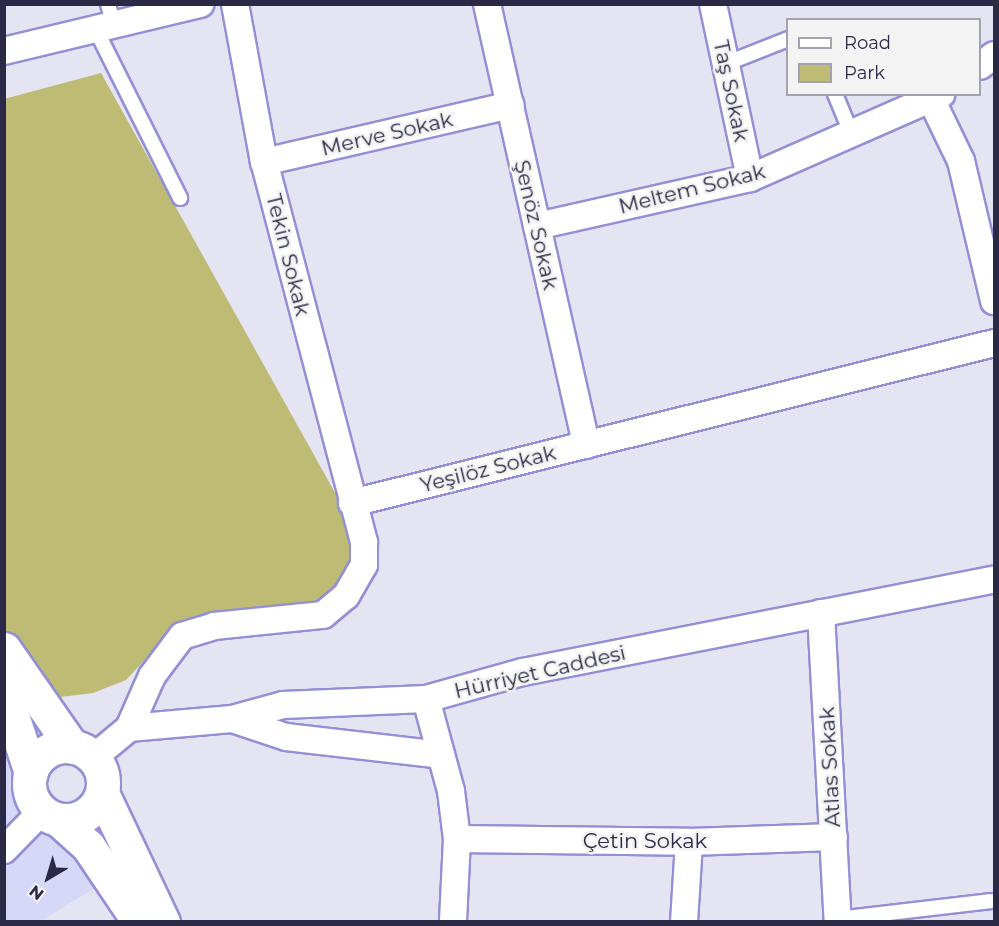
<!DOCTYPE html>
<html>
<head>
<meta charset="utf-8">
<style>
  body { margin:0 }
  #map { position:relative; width:999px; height:926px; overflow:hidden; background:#e4e4f3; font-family:Montserrat,sans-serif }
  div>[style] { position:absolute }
  .built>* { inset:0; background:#d7d7f7 }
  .green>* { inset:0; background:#bebb74 }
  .roads { filter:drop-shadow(2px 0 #9390d5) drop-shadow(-2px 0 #9390d5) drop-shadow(0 2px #9390d5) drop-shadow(0 -2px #9390d5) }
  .service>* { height:14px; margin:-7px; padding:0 7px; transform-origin:7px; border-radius:7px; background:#fff }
  .minor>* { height:26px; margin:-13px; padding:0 13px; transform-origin:13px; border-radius:13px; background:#fff }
  .tertiary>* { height:33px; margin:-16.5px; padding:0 16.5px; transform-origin:16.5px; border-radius:16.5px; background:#fff }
  .tertiary>.ring { margin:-16.5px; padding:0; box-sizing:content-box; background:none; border:33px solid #fff; border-radius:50% }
  span { translate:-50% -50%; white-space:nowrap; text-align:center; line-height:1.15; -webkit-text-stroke:5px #f3f3f3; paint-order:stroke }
  .street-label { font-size:21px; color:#2b2945 }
  .frame { position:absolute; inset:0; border:6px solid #2b2945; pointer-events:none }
  .legend { position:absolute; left:786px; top:18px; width:195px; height:78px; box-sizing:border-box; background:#f3f3f3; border:2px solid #a3a2ad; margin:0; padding:8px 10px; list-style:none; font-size:18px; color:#2b2945 }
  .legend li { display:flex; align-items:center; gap:12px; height:30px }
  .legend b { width:30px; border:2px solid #a3a2ad }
  .north { position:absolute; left:18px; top:848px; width:60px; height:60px; -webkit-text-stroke:4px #f3f3f3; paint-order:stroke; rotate:218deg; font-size:16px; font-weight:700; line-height:24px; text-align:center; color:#2b2945 }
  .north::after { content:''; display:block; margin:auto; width:21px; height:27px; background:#2b2945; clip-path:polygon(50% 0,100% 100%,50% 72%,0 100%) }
</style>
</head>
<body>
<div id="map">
  <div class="built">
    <div style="clip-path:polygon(4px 691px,35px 803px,111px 878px,41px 921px,5px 921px)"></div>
  </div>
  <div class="green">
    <div style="clip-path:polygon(101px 73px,343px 507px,356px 563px,326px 604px,174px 628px,126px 680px,93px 693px,36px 700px,5px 649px,4px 99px)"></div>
  </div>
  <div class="roads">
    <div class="service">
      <div style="left:108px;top:4px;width:23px;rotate:75deg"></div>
      <div style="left:96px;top:30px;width:188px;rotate:63.4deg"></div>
      <div style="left:725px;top:64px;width:68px;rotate:-21.6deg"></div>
      <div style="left:835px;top:94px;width:44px;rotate:67.5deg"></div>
      <div style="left:838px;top:919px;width:154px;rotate:-6.7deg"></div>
    </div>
    <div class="minor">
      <div style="left:487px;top:4px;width:452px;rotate:77.3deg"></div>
      <div style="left:713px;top:4px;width:178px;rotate:78deg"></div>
      <div style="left:4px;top:51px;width:202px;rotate:-13.5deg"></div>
      <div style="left:980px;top:66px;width:18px;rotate:-38deg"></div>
      <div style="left:932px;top:101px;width:67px;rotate:64.2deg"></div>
      <div style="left:961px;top:161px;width:144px;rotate:76.7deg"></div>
      <div style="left:264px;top:162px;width:253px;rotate:-13deg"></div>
      <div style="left:537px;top:226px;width:218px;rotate:-12.7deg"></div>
      <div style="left:750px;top:178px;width:209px;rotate:-23.7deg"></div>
      <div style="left:352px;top:503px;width:662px;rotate:-13.99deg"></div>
      <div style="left:821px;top:613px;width:309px;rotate:86.9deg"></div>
      <div style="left:426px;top:699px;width:95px;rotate:74.8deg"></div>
      <div style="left:451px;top:791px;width:48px;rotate:82.9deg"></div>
      <div style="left:457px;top:839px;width:83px;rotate:92.8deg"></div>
      <div style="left:232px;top:719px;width:57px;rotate:18.4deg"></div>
      <div style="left:286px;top:737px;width:156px;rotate:6.6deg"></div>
      <div style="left:129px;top:728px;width:57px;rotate:-66.1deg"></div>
      <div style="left:152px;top:676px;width:50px;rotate:-53.1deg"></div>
      <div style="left:182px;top:636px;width:34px;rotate:-17deg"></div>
      <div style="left:214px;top:626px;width:110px;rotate:-5.8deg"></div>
      <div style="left:323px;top:615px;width:30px;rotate:-40deg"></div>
      <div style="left:346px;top:596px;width:36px;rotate:-60deg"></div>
      <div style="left:364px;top:565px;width:23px;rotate:-90deg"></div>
      <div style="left:364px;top:542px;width:393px;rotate:-104.7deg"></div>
      <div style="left:264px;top:162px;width:161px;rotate:-100.4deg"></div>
      <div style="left:93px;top:758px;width:47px;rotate:-39.8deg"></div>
      <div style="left:129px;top:728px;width:103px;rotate:-5deg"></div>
      <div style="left:232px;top:719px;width:53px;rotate:-15.4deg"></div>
      <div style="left:283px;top:705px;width:143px;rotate:-2.4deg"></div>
      <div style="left:426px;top:699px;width:101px;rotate:-15.6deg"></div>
      <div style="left:523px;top:672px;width:480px;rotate:-11.1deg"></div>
      <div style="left:457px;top:839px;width:232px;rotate:0.7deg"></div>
      <div style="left:689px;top:842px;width:145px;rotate:-2deg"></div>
      <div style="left:4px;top:850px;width:54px;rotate:-45.7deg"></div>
      <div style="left:684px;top:922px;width:80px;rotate:-86.4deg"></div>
    </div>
    <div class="tertiary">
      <div style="left:4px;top:649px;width:119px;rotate:55.2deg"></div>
      <div style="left:4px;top:691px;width:86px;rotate:71.8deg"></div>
      <div class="ring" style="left:29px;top:746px;width:41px;height:41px"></div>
      <div style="left:102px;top:793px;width:143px;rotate:64.7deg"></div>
      <div style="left:59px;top:820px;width:39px;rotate:42deg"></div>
      <div style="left:88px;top:846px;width:92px;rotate:56.1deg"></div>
    </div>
  </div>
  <div class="street-label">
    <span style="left:731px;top:91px;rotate:78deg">Taş Sokak</span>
    <span style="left:387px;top:134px;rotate:-13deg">Merve Sokak</span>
    <span style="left:692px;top:189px;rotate:-14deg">Meltem Sokak</span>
    <span style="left:536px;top:225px;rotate:77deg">Şenöz Sokak</span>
    <span style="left:288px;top:255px;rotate:76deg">Tekin Sokak</span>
    <span style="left:488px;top:469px;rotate:-14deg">Yeşilöz Sokak</span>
    <span style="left:540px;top:672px;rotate:-13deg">Hürriyet Caddesi</span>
    <span style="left:830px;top:767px;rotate:-93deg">Atlas Sokak</span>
    <span style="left:645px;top:841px">Çetin Sokak</span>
  </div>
  <div class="frame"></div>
  <ul class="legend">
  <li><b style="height:8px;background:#fff"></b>Road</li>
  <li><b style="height:16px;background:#bebb74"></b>Park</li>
  </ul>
  <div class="north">N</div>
</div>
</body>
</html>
